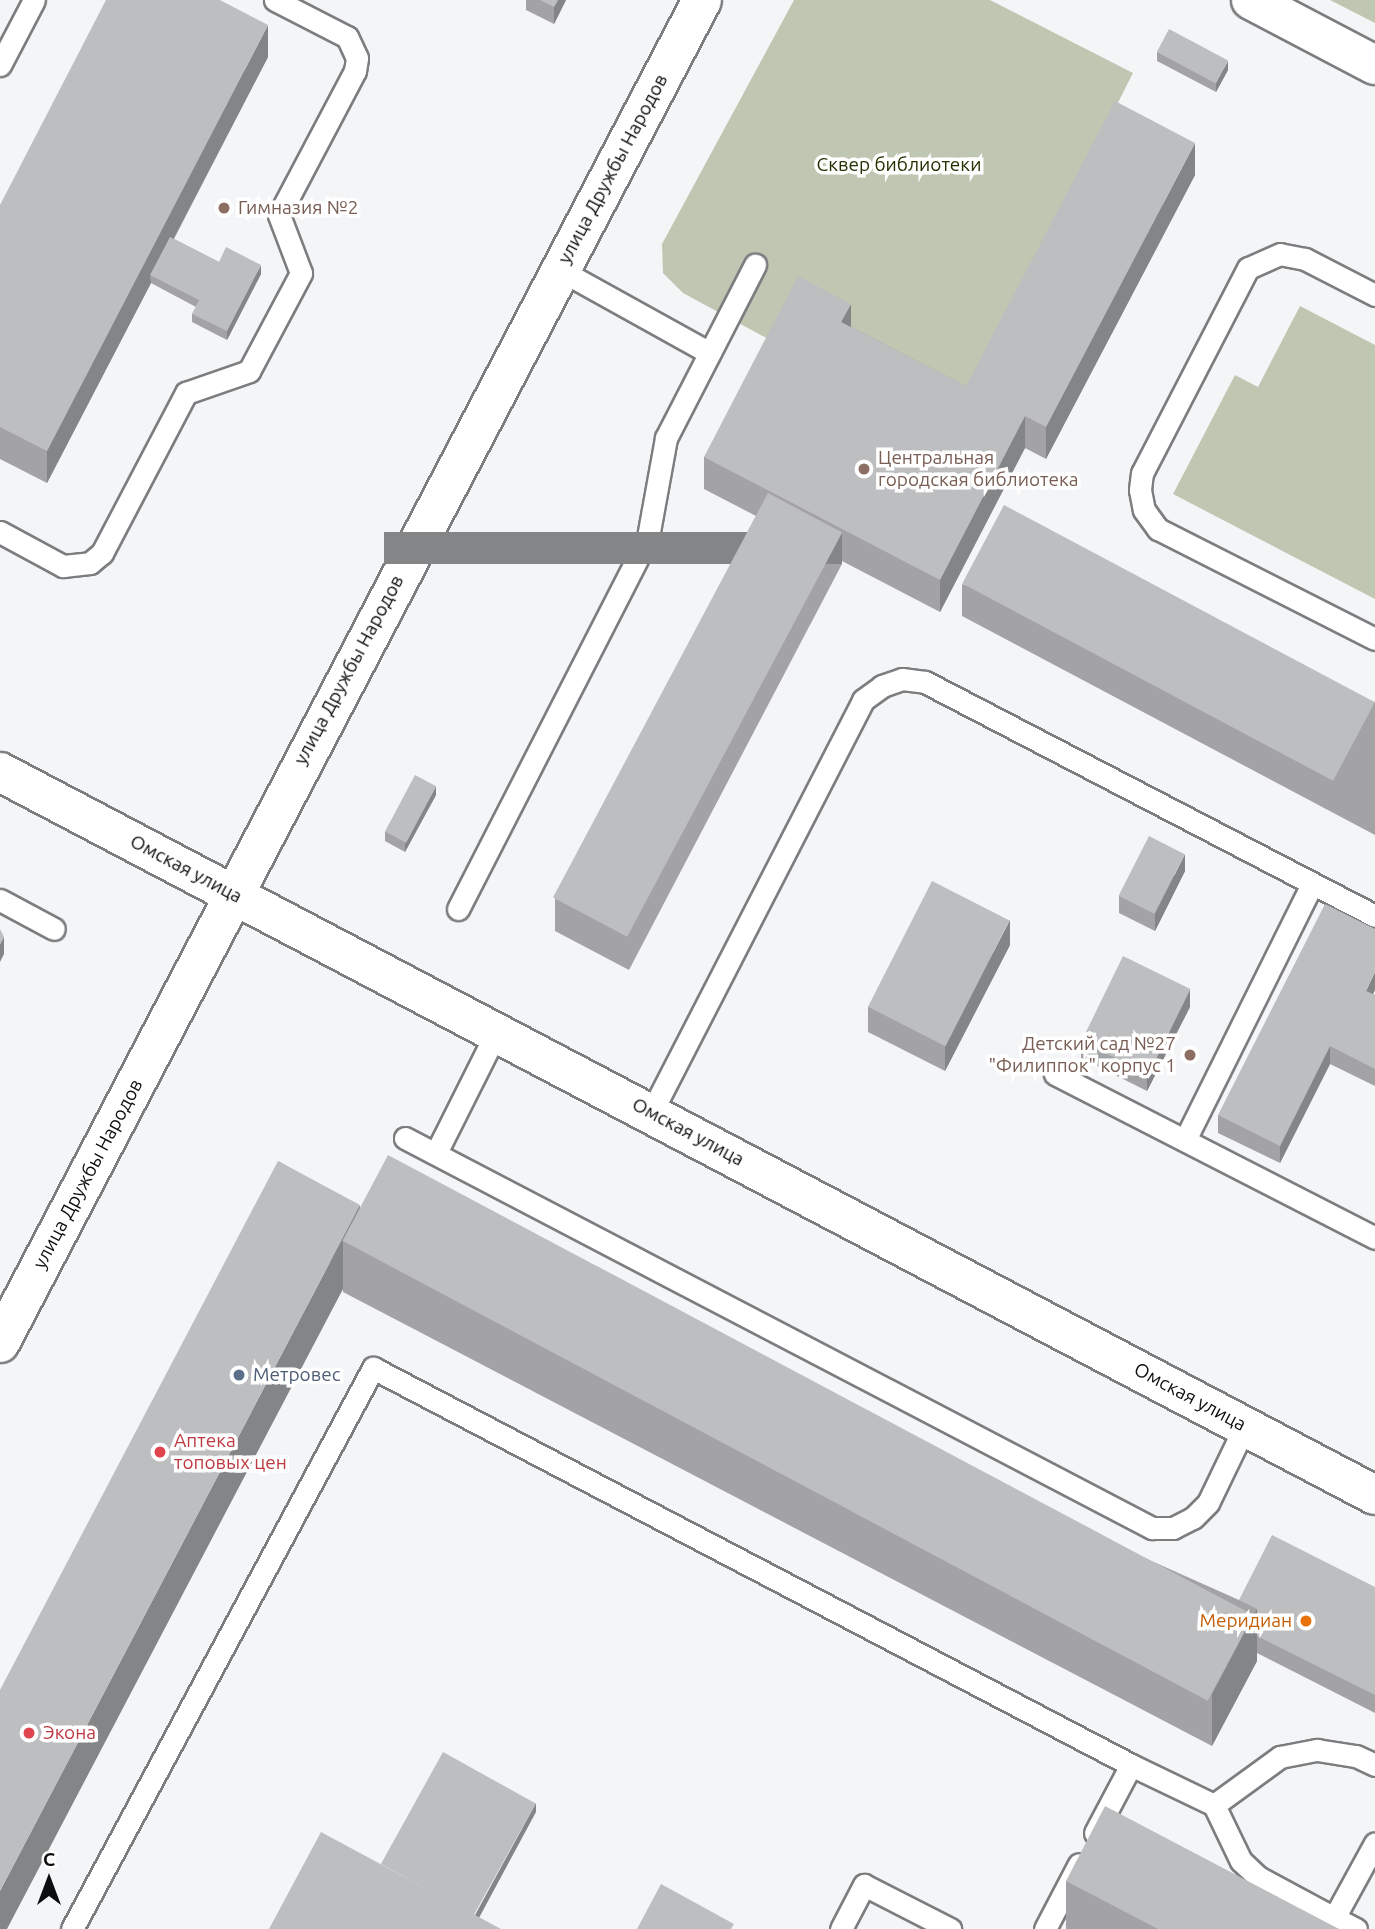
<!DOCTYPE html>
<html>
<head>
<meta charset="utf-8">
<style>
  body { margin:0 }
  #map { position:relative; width:1375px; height:1929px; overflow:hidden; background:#f4f5f7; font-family:Ubuntu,sans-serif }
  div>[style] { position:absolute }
  .green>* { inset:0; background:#bfc7b2 }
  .roads { filter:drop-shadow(2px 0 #7c7d7f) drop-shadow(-2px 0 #7c7d7f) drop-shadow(0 2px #7c7d7f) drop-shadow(0 -2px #7c7d7f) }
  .service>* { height:21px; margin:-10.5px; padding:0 10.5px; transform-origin:10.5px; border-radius:10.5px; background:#fff }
  .tertiary>* { height:38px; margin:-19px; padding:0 19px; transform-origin:19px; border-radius:19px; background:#fff }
  .secondary>* { height:38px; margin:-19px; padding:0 19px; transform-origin:19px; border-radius:19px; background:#fff }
  .primary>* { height:38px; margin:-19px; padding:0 19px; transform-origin:19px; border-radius:19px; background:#fff }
  .wall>* { inset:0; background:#a3a3a5 }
  .shaded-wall>* { inset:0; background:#848586; transform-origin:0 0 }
  .building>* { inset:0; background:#bdbec0; transform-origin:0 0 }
  .dots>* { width:19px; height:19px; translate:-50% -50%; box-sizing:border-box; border:4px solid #fff; border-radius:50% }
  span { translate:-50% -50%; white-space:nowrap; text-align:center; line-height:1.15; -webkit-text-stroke:7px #fff; paint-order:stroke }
  .park-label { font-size:19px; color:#243101 }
  .street-label { font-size:19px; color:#0c0d0e }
  .education-label { font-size:19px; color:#785e54 }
  .left { translate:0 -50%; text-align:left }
  .right { translate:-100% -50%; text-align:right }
  .service-label { font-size:19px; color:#4e5e75 }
  .health-label { font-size:19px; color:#be3a42 }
  .food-label { font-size:19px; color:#c56008 }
  .north { position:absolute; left:14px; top:1845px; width:70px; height:70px; -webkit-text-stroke:5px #fff; paint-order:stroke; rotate:0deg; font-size:19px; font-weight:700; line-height:28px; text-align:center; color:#0c0d0e }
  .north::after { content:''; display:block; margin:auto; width:24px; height:32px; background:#0c0d0e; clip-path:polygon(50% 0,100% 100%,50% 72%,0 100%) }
</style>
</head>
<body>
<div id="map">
  <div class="green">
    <div style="clip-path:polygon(794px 0,990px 0,1133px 73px,972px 391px,794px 297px,772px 341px,683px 293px,663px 273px,662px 244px)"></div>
    <div style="clip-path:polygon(1330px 0,1375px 0,1375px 23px)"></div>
    <div style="clip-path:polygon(1300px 306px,1375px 345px,1375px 599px,1173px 494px,1235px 375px,1258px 387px)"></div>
  </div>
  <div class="roads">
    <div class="service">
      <div style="left:0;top:65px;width:73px;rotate:-62.4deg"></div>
      <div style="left:560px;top:270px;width:171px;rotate:29deg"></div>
      <div style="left:1375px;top:295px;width:79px;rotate:-152.8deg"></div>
      <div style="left:1305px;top:259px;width:25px;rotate:-169deg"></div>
      <div style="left:1280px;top:254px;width:35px;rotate:156deg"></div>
      <div style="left:1248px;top:268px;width:231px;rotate:117.3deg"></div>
      <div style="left:1142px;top:473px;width:17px;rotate:97deg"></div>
      <div style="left:1140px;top:490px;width:20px;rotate:79deg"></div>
      <div style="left:1144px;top:510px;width:24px;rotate:54deg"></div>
      <div style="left:1158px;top:529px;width:243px;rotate:26.9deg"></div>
      <div style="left:0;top:532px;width:72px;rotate:28.4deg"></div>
      <div style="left:63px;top:566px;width:27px;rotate:-6deg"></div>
      <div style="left:90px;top:563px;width:16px;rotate:-40deg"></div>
      <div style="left:102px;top:553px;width:181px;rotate:-62.3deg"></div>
      <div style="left:186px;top:393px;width:67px;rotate:-19.2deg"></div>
      <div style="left:249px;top:371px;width:111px;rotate:-62deg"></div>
      <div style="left:301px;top:273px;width:62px;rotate:-110.8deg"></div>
      <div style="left:279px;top:215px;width:163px;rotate:-62.2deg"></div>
      <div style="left:355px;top:71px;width:13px;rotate:-81deg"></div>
      <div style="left:357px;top:58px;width:23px;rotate:-115deg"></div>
      <div style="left:347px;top:37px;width:81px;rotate:-152.8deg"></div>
      <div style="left:0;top:900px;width:61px;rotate:28.2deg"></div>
      <div style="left:458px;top:909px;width:418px;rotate:-62.9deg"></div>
      <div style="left:648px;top:537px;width:101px;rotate:-79.7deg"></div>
      <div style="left:666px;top:438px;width:195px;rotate:-62.8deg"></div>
      <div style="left:1055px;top:1074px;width:360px;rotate:27.1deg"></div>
      <div style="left:651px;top:1113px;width:464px;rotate:-62.8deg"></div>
      <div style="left:863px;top:700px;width:24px;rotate:-36deg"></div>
      <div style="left:882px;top:686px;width:21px;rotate:-19deg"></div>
      <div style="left:902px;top:679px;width:23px;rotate:7deg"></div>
      <div style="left:925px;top:682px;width:507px;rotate:27.47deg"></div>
      <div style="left:405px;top:1138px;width:843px;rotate:27.57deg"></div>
      <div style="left:1152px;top:1528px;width:21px"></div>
      <div style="left:1173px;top:1528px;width:22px;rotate:-27deg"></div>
      <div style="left:1193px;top:1518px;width:21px;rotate:-45deg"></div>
      <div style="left:1208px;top:1503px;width:85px;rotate:-64.3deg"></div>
      <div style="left:1185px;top:1140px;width:284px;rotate:-63.6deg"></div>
      <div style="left:436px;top:1153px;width:136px;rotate:-63.4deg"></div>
      <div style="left:1214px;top:1805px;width:62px;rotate:64.3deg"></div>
      <div style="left:1241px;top:1861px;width:23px;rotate:43deg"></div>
      <div style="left:1258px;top:1877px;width:86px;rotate:28.3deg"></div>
      <div style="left:1095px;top:1833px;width:77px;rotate:-62.1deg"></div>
      <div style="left:1131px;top:1765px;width:92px;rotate:25.7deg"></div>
      <div style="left:1214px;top:1805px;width:82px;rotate:-36deg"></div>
      <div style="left:1280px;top:1757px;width:38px;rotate:-11deg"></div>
      <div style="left:1317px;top:1750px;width:39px;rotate:9deg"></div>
      <div style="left:1356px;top:1756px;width:21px;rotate:25deg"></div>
      <div style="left:72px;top:1929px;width:637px;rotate:-61.78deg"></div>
      <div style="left:373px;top:1368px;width:856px;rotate:27.64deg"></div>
      <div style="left:841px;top:1929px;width:50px;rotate:-62.4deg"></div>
      <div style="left:864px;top:1885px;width:97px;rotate:27.1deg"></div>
      <div style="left:1045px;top:1929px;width:73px;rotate:-62.4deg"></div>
      <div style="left:1356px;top:1929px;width:25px;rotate:-153deg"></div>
      <div style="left:1334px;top:1918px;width:85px;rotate:-61.3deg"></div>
    </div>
    <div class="tertiary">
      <div style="left:0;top:1343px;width:1515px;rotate:-62.4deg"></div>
    </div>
    <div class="secondary">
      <div style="left:0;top:772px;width:1553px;rotate:27.74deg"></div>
    </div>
    <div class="primary">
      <div style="left:1251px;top:0;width:140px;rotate:27.7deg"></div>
    </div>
  </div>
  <div class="wall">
    <div style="clip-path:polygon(526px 0,566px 0,554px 24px,526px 10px)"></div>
    <div style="clip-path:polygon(1157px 52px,1228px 70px,1216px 92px,1157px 61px)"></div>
    <div style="clip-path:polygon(268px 57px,174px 239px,219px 262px,261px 274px,227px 340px,192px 322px,192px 314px,196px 307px,151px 283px,47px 483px,0 459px,0 205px)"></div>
    <div style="clip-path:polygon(1195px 175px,1046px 459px,1025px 448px,940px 612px,842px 561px,842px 564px,629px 970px,555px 931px,555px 899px,756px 516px,704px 489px,704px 457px,851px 327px,966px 386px)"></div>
    <div style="clip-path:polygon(962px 584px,1375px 702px,1375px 835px,962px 616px)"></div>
    <div style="clip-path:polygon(436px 795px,405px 852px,385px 841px,385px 832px)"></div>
    <div style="clip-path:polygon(1185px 871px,1155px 931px,1119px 913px,1119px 896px)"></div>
    <div style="clip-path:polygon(1010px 945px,945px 1071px,868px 1032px,868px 1007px)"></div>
    <div style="clip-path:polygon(1375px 990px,1373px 994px,1375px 995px,1375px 1086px,1330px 1064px,1280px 1163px,1218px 1133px,1218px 1115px)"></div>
    <div style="clip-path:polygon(1190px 1007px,1147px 1091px,1081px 1058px,1081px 1041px)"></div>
    <div style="clip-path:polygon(278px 1161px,360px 1208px,1239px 1600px,1375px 1587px,1375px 1713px,1257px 1653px,1257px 1661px,1212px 1746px,343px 1292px,343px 1289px)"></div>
    <div style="clip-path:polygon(1066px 1881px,1339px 1929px,1066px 1929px)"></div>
  </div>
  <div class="shaded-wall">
    <div style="clip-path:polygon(558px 0,566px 0,554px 24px,554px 7px)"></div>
    <div style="clip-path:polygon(268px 25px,268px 57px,154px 276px,150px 275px,151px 283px,47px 483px,47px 451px)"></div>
    <div style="clip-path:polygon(1228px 61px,1228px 70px,1216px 92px,1216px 83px)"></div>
    <div style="clip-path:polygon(1195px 143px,1195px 175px,1046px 459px,1046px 427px)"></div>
    <div style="clip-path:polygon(261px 265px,261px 274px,227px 340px,227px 331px)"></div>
    <div style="clip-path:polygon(851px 304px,851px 335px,841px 322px)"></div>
    <div style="clip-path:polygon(1025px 416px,1025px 448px,940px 612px,940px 580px)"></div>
    <div style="left:842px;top:532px;width:32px;height:458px;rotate:90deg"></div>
    <div style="clip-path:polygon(436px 786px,436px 795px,405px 852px,405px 843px)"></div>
    <div style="clip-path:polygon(1185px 854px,1185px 871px,1155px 931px,1155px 914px)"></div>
    <div style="clip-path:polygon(1010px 920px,1010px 945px,945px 1071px,945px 1046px)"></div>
    <div style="clip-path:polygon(4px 937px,4px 954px,0 962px,0 944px)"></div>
    <div style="clip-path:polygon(1375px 972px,1375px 990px,1366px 1008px,1366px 991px)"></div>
    <div style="clip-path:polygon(1190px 989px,1190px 1007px,1147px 1091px,1147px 1074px)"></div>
    <div style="clip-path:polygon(1330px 1046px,1330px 1064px,1280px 1163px,1280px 1146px)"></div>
    <div style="clip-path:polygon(360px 1205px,360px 1250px,343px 1241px,343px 1289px,7px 1929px,0 1929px,0 1891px)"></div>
    <div style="clip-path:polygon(1257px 1609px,1257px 1661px,1212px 1746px,1212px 1694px)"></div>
    <div style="clip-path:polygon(536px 1803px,536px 1812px,473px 1929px,468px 1928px)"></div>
  </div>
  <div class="building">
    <div style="clip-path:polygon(106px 0,220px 0,268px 25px,47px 451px,0 427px,0 205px)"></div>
    <div style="clip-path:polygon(540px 0,558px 0,554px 7px)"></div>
    <div style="left:1169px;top:29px;width:67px;height:26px;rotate:28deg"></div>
    <div style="clip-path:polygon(1115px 101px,1195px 143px,1046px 427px,1025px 416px,940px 580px,704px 457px,798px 276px,851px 304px,841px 322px,966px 386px)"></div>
    <div style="clip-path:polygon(170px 237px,219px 262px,226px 247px,261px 265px,227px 331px,192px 314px,199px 300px,150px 275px)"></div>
    <div style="left:768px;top:493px;width:84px;height:458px;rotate:28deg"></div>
    <div style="left:1004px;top:505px;width:420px;height:89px;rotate:28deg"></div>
    <div style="left:415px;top:775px;width:24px;height:64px;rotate:28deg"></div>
    <div style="left:1149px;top:836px;width:40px;height:67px;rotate:27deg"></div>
    <div style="left:932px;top:881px;width:87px;height:141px;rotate:27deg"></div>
    <div style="clip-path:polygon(1325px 904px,1375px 929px,1375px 972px,1366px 991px,1375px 995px,1375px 1069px,1330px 1046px,1280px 1146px,1218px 1115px)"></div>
    <div style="clip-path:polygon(0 929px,4px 937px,0 944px)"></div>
    <div style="left:1123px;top:956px;width:75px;height:95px;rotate:26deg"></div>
    <div style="left:388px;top:1155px;width:980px;height:97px;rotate:28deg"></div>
    <div style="clip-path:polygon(278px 1161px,360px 1205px,0 1891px,0 1690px)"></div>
    <div style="clip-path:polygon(1272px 1535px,1375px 1587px,1375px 1695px,1257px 1636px,1257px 1609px,1239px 1600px)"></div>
    <div style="left:443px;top:1752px;width:106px;height:128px;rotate:29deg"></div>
    <div style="clip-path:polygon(1105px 1806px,1339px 1929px,1158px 1929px,1066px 1881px)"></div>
    <div style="clip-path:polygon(321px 1832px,501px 1929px,269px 1929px)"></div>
    <div style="clip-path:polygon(661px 1884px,734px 1924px,731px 1929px,637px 1929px)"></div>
  </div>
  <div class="dots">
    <div style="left:224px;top:208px;background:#8d6e63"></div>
    <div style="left:864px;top:469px;background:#8d6e63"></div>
    <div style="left:1190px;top:1055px;background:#8d6e63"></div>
    <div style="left:239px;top:1375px;background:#5c6f8a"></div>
    <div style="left:160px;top:1452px;background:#e0444e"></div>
    <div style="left:1306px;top:1621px;background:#e8710a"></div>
    <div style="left:29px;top:1733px;background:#e0444e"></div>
  </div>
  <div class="park-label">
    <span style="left:899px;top:165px">Сквер библиотеки</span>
  </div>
  <div class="street-label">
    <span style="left:613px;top:169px;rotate:-62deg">улица Дружбы Народов</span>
    <span style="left:349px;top:670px;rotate:-62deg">улица Дружбы Народов</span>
    <span style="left:186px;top:869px;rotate:28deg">Омская улица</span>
    <span style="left:688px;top:1132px;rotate:28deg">Омская улица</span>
    <span style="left:88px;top:1174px;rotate:-62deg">улица Дружбы Народов</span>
    <span style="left:1190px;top:1397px;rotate:28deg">Омская улица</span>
  </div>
  <div class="education-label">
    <span class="left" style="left:238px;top:208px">Гимназия №2</span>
    <span class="left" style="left:878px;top:469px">Центральная<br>городская библиотека</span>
    <span class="right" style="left:1176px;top:1055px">Детский сад №27<br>"Филиппок" корпус 1</span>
  </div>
  <div class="service-label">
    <span class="left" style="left:253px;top:1375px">Метровес</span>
  </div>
  <div class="health-label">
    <span class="left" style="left:174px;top:1452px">Аптека<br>топовых цен</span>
    <span class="left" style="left:43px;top:1733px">Экона</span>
  </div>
  <div class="food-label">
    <span class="right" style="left:1292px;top:1621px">Меридиан</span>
  </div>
  <div class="north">С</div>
</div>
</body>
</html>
